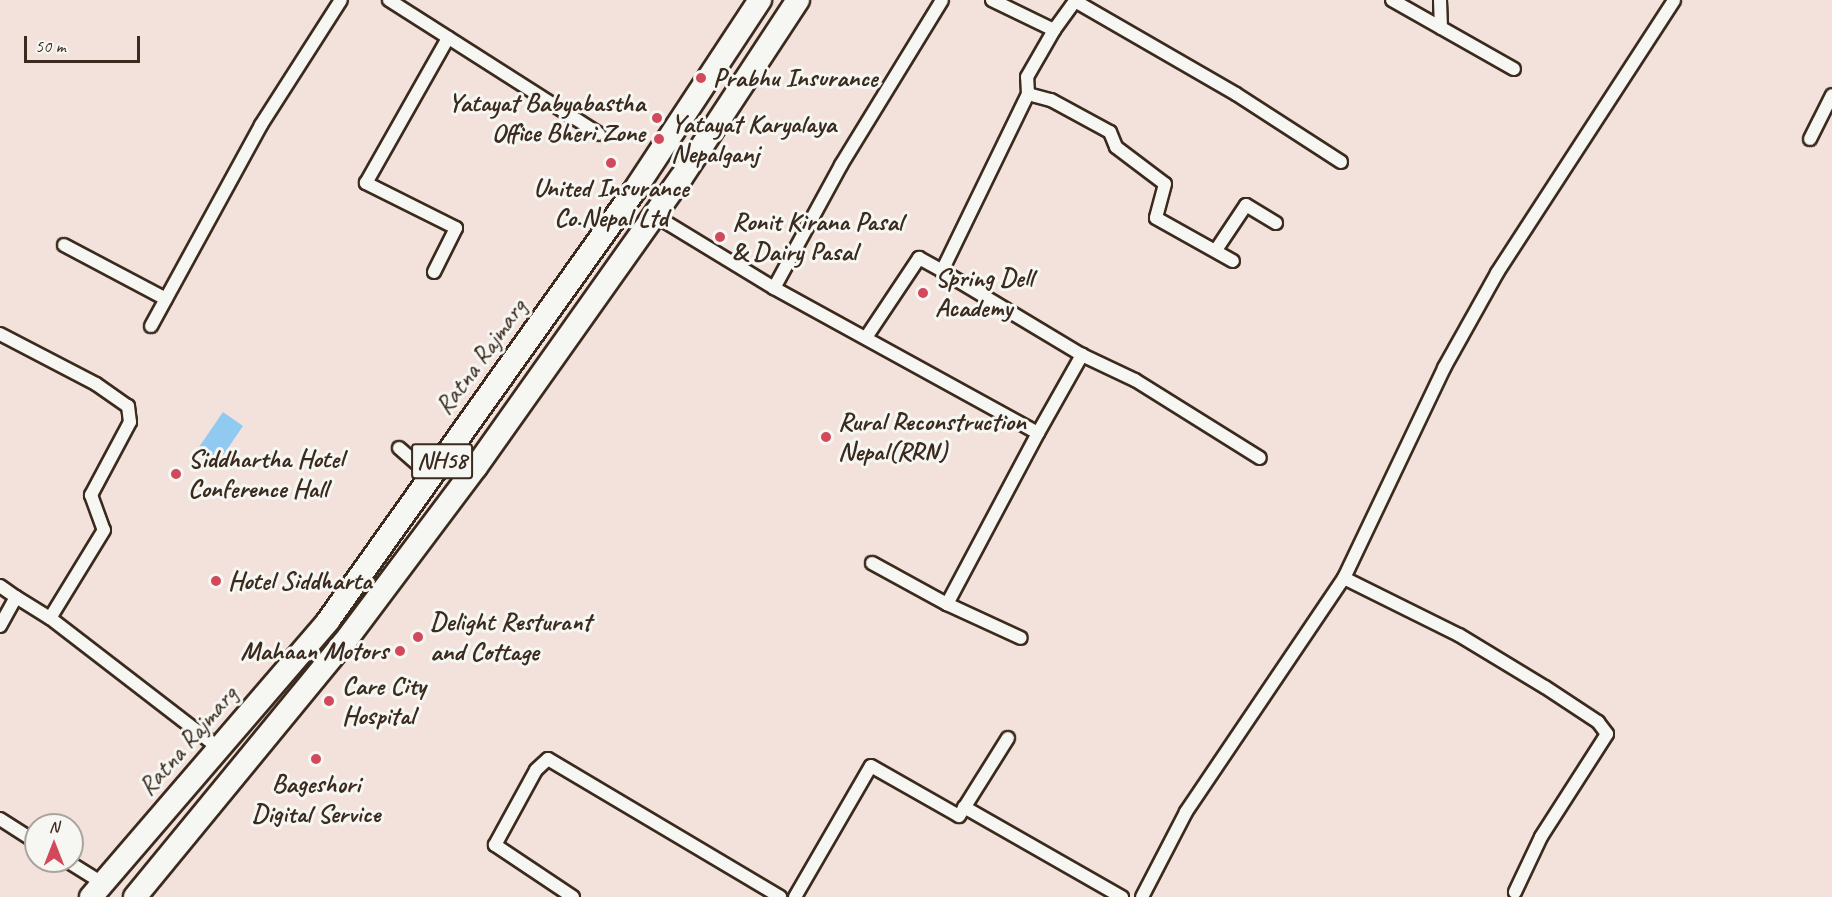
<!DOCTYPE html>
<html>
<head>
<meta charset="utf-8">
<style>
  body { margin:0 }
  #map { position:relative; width:1832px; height:897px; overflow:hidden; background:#f3e2db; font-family:Caveat,sans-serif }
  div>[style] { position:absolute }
  .water>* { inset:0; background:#91caf0 }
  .roads { filter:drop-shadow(2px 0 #3b2a1e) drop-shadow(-2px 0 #3b2a1e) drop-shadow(0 2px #3b2a1e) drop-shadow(0 -2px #3b2a1e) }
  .street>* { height:12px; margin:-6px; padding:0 6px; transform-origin:6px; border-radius:6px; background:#f6f6f2 }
  .highway>* { height:22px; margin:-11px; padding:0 11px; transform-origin:11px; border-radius:11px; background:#f6f6f2 }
  .dots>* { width:16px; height:16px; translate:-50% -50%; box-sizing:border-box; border:3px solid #f6f6f2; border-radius:50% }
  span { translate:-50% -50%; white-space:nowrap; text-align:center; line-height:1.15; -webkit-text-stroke:6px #f6f6f2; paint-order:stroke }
  .shield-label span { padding:2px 4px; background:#f6f6f2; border:2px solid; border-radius:4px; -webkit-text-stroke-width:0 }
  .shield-label { font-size:24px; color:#3b2a1e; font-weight:700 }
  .poi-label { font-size:26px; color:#3b2a1e; font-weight:700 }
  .left { translate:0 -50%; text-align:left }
  .right { translate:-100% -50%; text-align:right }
  .street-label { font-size:26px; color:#3b2a1e }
  .north { position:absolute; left:24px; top:813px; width:60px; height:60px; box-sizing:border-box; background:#f6f6f2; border:2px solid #aba49d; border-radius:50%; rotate:0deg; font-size:16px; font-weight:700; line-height:24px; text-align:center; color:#3b2a1e }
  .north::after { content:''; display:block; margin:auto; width:21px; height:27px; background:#d1495b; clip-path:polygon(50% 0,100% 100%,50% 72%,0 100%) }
  .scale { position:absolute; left:24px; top:36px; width:116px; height:27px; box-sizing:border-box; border:3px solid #3b2a1e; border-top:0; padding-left:8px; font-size:18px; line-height:21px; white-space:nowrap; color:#3b2a1e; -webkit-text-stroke:4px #f6f6f2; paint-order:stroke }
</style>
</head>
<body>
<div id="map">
  <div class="water">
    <div style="clip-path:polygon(223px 412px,243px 426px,215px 467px,206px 461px,210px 455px,199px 447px)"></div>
  </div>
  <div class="roads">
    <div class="street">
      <div style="left:389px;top:0;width:249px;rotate:32.5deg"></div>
      <div style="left:992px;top:0;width:69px;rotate:25.8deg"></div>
      <div style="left:1054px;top:30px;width:37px;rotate:-54deg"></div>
      <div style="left:1392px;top:0;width:140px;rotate:29.5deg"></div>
      <div style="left:1440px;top:0;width:28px;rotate:88deg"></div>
      <div style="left:1075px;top:1px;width:186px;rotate:30deg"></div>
      <div style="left:1236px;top:94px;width:125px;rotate:32.9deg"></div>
      <div style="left:1028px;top:94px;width:24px;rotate:15deg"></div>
      <div style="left:1051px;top:100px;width:67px;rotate:28.5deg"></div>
      <div style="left:1110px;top:132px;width:16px;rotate:68deg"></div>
      <div style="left:1116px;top:147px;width:61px;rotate:37.1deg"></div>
      <div style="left:1165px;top:184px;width:35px;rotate:105deg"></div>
      <div style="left:1156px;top:218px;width:88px;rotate:29.2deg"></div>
      <div style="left:1810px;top:139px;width:49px;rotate:-63.4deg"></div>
      <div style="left:654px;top:215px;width:140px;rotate:31.3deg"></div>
      <div style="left:774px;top:288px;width:301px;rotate:28.8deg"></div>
      <div style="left:1038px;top:433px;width:194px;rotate:118deg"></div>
      <div style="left:947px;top:604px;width:81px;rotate:24.7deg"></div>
      <div style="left:64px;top:245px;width:115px;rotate:27.9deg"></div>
      <div style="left:1216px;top:250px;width:54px;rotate:-56.3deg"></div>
      <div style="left:1246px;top:205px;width:35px;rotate:31deg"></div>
      <div style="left:942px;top:271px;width:163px;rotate:31deg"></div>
      <div style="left:1082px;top:355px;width:59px;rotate:25.3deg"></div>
      <div style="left:1135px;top:380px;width:147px;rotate:32deg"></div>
      <div style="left:434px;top:272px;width:49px;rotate:-63.4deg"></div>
      <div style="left:456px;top:228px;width:101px;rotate:-153.4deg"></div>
      <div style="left:366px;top:183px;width:167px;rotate:-60.5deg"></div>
      <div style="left:774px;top:288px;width:140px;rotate:-61.4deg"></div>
      <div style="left:841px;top:165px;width:193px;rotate:-58.5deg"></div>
      <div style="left:151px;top:326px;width:229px;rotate:-61.3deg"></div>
      <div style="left:261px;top:125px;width:148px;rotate:-57.4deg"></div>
      <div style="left:0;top:334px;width:108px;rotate:27.5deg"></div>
      <div style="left:96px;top:384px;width:39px;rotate:35deg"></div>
      <div style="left:128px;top:406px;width:16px;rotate:83deg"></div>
      <div style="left:130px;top:422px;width:83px;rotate:118.1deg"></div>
      <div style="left:91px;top:495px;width:37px;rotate:70deg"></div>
      <div style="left:104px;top:530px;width:103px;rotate:121.5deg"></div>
      <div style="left:867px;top:336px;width:94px;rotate:-56.3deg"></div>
      <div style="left:919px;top:258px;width:26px;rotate:29deg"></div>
      <div style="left:942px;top:271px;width:197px;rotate:-64.1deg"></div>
      <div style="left:1028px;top:94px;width:17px;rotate:-93deg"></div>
      <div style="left:1027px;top:77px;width:54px;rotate:-60.1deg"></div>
      <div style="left:1038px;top:433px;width:90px;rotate:-60.6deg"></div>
      <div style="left:399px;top:448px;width:43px;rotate:41.2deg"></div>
      <div style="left:872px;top:563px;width:85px;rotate:28.7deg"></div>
      <div style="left:1344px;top:578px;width:128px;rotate:26.4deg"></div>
      <div style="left:1459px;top:635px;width:100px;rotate:31.2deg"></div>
      <div style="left:1545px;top:687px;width:64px;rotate:33.4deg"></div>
      <div style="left:1598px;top:722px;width:15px;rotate:53deg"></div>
      <div style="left:1607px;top:734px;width:122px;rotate:122.7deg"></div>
      <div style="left:1541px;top:837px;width:61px;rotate:115.3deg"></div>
      <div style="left:0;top:586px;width:19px;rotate:35deg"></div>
      <div style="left:0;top:626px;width:33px;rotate:-61deg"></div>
      <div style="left:16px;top:597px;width:40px;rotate:32deg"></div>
      <div style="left:50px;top:618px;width:213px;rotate:37.6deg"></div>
      <div style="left:964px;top:807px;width:182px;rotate:29.7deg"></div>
      <div style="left:0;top:819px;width:43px;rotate:32.6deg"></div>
      <div style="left:67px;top:861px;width:44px;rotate:31.9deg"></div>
      <div style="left:573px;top:897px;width:94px;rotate:-146.3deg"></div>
      <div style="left:495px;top:845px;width:85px;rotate:-61.3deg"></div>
      <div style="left:536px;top:770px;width:16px;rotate:-43deg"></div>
      <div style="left:548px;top:759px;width:270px;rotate:30.7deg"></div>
      <div style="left:795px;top:897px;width:151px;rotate:-59.9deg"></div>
      <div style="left:871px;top:766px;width:101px;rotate:29.6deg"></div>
      <div style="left:959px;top:816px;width:92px;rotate:-57.9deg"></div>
      <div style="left:1142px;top:897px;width:96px;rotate:-62.6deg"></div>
      <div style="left:1186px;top:812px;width:282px;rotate:-56deg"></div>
      <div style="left:1344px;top:578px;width:233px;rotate:-64.5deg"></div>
      <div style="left:1444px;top:368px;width:109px;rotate:-60.8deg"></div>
      <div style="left:1497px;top:273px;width:325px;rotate:-57deg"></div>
    </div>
    <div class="highway">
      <div style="left:91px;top:897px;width:364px;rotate:-49.3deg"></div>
      <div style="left:328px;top:621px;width:528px;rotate:-54.56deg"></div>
      <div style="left:634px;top:191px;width:229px;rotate:-56.6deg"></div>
      <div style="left:135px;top:897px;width:328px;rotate:-50.6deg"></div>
      <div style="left:343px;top:644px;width:221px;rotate:-53.1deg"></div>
      <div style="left:476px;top:467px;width:354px;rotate:-54.7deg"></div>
      <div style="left:681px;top:178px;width:213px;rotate:-56.7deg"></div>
    </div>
  </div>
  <div class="dots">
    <div style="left:701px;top:78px;background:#d1495b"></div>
    <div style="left:657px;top:118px;background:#d1495b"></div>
    <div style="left:659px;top:139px;background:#d1495b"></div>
    <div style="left:611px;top:163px;background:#d1495b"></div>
    <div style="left:720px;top:237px;background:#d1495b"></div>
    <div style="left:923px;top:293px;background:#d1495b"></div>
    <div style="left:826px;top:437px;background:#d1495b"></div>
    <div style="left:176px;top:474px;background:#d1495b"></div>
    <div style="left:216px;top:581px;background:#d1495b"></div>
    <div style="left:418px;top:637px;background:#d1495b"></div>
    <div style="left:400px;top:651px;background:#d1495b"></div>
    <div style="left:329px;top:701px;background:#d1495b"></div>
    <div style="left:316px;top:759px;background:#d1495b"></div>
  </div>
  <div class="shield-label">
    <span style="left:442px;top:461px">NH58</span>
  </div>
  <div class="poi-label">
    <span class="left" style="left:713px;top:78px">Prabhu Insurance</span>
    <span class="right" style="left:645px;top:118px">Yatayat Babyabastha<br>Office Bheri Zone</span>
    <span class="left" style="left:671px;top:139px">Yatayat Karyalaya<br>Nepalganj</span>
    <span style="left:611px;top:203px">United Insurance<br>Co.Nepal Ltd</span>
    <span class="left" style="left:732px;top:237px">Ronit Kirana Pasal<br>&amp; Dairy Pasal</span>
    <span class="left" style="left:935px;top:293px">Spring Dell<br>Academy</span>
    <span class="left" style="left:838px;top:437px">Rural Reconstruction<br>Nepal(RRN)</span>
    <span class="left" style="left:188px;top:474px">Siddhartha Hotel<br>Conference Hall</span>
    <span class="left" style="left:228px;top:581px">Hotel Siddharta</span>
    <span class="left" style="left:430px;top:637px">Delight Resturant<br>and Cottage</span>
    <span class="right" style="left:388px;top:651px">Mahaan Motors</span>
    <span class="left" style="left:342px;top:701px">Care City<br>Hospital</span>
    <span style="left:316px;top:799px">Bageshori<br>Digital Service</span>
  </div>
  <div class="street-label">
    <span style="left:481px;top:357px;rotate:-54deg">Ratna Rajmarg</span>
    <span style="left:188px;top:741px;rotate:-49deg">Ratna Rajmarg</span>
  </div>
  <div class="north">N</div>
  <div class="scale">50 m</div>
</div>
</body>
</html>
